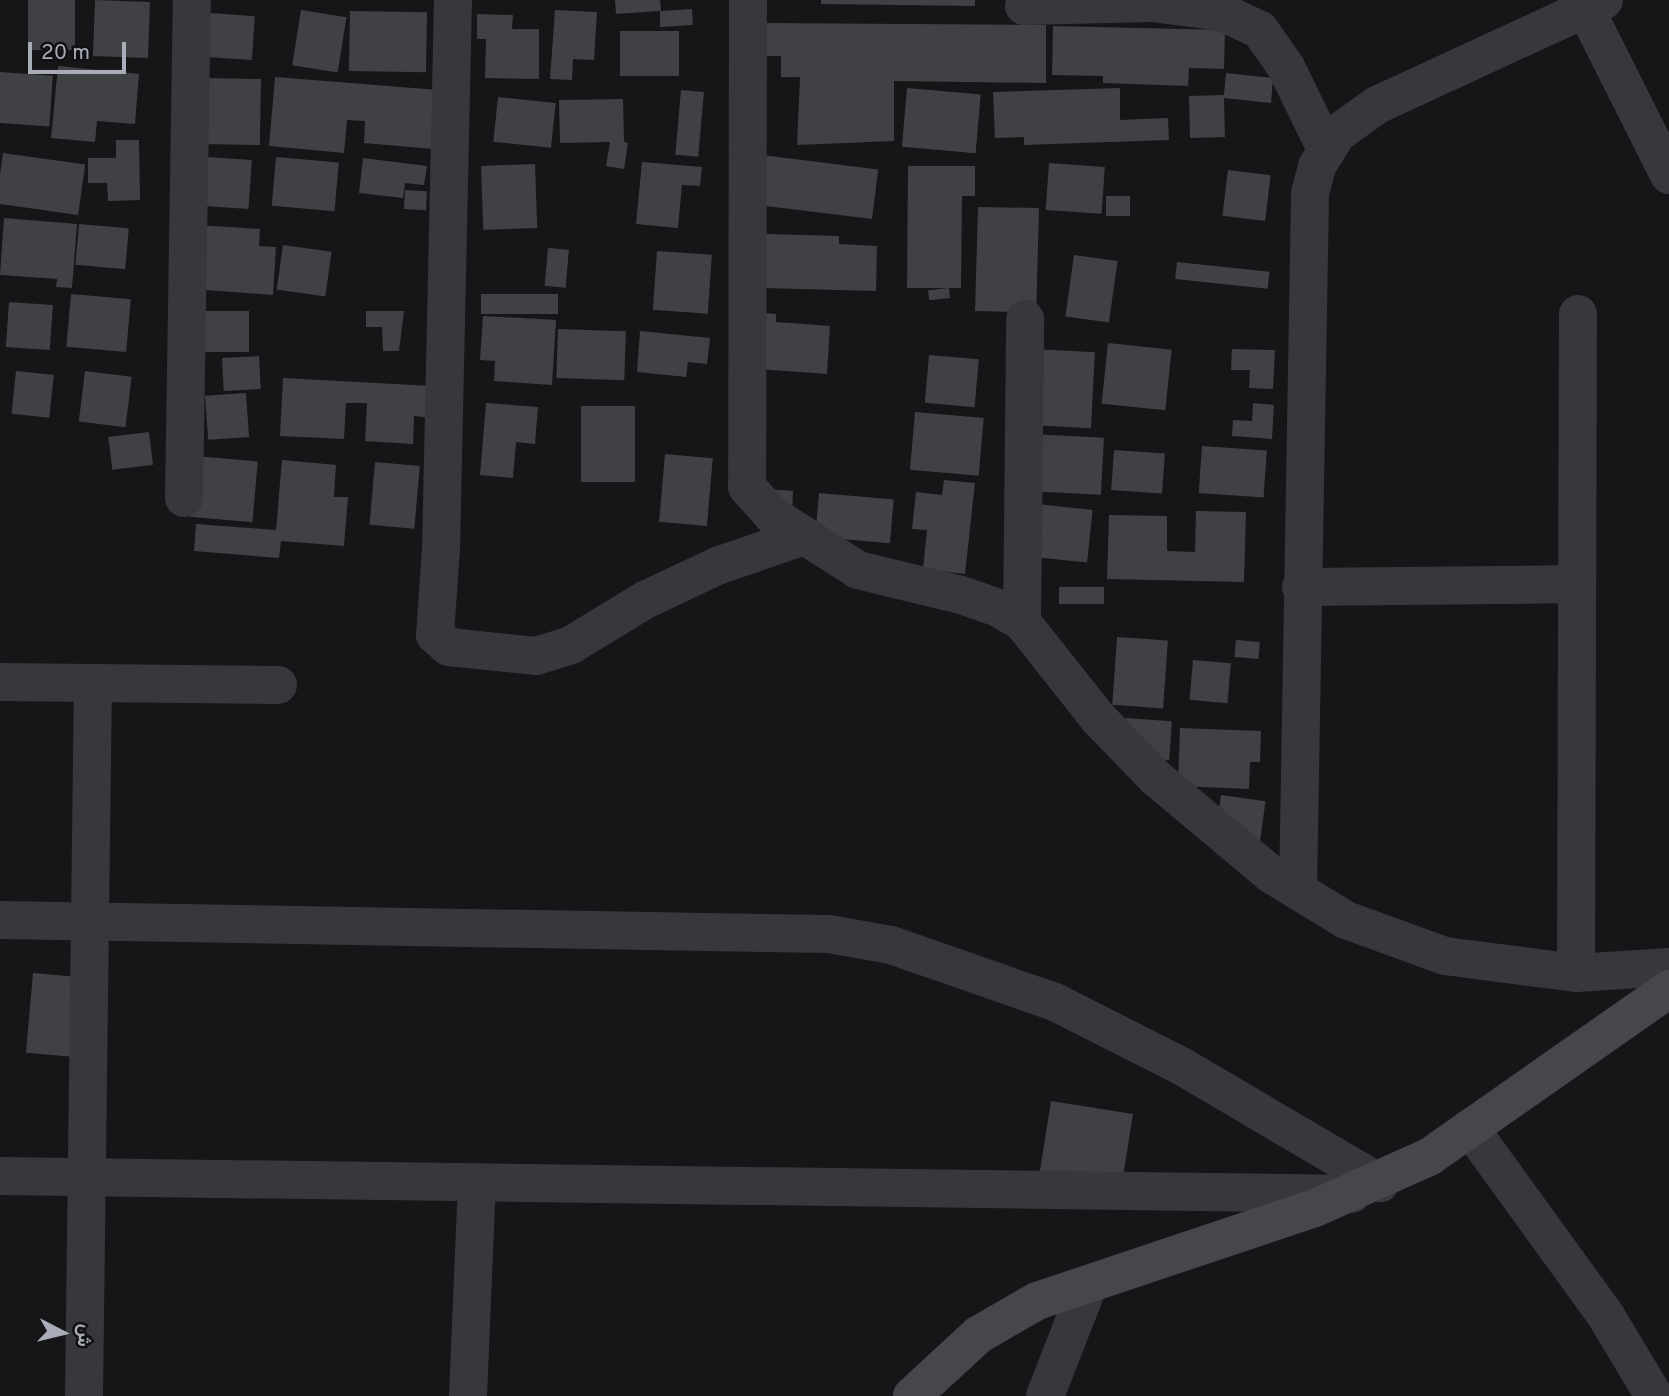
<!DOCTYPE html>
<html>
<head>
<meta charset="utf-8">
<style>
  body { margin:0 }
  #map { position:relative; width:1669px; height:1396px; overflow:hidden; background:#161618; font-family:Overpass,Vazirmatn,sans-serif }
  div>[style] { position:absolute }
  .building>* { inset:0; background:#404145; transform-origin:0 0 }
  .street>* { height:38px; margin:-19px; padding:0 19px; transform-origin:19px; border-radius:19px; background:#37383d }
  .secondary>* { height:38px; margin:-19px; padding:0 19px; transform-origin:19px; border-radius:19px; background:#45474d }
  span { translate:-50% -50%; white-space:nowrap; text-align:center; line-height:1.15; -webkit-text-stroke:5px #111113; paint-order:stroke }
  .north { position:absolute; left:28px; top:1298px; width:70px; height:70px; -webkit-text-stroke:5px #111113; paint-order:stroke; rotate:97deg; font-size:19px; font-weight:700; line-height:28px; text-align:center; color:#a8adb8 }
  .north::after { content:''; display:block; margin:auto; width:24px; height:32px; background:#a8adb8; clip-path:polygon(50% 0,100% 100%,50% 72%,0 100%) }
  .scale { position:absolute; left:28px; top:42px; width:98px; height:32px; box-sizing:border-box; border:4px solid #a8adb8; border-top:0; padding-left:9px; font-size:21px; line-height:24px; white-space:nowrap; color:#a8adb8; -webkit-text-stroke:5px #111113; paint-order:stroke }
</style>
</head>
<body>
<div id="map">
  <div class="building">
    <div style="left:28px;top:0;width:47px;height:50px"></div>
    <div style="left:95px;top:0;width:55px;height:56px;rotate:2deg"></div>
    <div style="clip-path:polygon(615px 0,660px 0,661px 11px,692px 9px,693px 25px,660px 27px,660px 11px,616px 14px)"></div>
    <div style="clip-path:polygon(821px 0,975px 0,975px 6px,821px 4px)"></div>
    <div style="left:301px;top:10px;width:46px;height:56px;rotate:9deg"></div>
    <div style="clip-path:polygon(555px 10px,597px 12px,594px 60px,573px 59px,572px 80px,550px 79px)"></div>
    <div style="left:350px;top:11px;width:77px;height:60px;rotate:1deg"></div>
    <div style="left:210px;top:13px;width:45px;height:44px;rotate:4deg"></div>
    <div style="clip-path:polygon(477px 14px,513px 15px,512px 29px,539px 29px,539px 79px,485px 78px,486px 39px,477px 39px)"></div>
    <div style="clip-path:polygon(760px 23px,1046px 25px,1046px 83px,894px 81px,894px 141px,797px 145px,800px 77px,781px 77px,781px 56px,760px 56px)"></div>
    <div style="clip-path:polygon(1053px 26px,1225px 30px,1224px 69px,1189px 68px,1188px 86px,1103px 83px,1103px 76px,1052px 75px)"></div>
    <div style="left:620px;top:31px;width:59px;height:45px"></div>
    <div style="clip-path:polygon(58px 66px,139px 74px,135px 124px,97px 121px,95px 142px,51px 138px)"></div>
    <div style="left:0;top:72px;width:53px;height:51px;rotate:4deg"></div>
    <div style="clip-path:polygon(1226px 73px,1273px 78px,1271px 103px,1224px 98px,1225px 137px,1190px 138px,1189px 96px,1224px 95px)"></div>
    <div style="clip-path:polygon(275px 77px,438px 90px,433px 149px,364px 143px,365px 121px,347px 120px,344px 153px,269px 146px)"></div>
    <div style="left:203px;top:78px;width:58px;height:66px;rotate:1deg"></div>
    <div style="left:907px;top:88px;width:74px;height:59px;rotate:5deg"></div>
    <div style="clip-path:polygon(1120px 88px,1120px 120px,1168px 118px,1169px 140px,1024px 145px,1024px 137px,995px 138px,993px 92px)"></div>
    <div style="left:681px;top:90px;width:23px;height:65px;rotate:5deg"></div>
    <div style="left:498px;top:97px;width:58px;height:45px;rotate:6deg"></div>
    <div style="clip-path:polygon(623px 99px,624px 142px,628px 143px,624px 169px,606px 166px,610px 142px,560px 143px,559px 100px)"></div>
    <div style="clip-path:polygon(116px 140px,139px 140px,140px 200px,108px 201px,107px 183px,88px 183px,88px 158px,116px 158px)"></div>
    <div style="left:3px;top:153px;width:83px;height:51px;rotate:8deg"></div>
    <div style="left:761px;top:155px;width:118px;height:50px;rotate:7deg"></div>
    <div style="left:208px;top:157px;width:44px;height:49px;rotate:4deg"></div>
    <div style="left:276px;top:157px;width:63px;height:49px;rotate:5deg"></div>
    <div style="clip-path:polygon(363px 158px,427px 166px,424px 185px,405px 183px,403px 198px,359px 193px)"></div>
    <div style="clip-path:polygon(642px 162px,702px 167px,700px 186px,682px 185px,678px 228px,636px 224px)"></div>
    <div style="left:1049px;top:163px;width:56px;height:47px;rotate:4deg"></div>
    <div style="left:535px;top:164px;width:64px;height:54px;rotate:88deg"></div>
    <div style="clip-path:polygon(908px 166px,975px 166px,975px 196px,962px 196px,961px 288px,907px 288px)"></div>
    <div style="left:1228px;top:170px;width:43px;height:46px;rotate:7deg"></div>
    <div style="left:405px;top:190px;width:22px;height:19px;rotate:3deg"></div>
    <div style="left:1106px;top:196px;width:24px;height:20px"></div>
    <div style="clip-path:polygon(978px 207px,1039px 208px,1036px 320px,1018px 312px,975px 311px)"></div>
    <div style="clip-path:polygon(4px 218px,77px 224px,72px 288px,56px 287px,57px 279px,0 275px)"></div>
    <div style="left:79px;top:224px;width:50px;height:41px;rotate:5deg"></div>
    <div style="clip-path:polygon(197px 225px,260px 229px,259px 246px,276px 247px,273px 295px,193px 289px)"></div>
    <div style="clip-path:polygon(765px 234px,839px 236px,839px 244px,877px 246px,876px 291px,763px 288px)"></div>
    <div style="left:283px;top:245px;width:49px;height:45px;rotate:8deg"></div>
    <div style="left:548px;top:248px;width:21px;height:38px;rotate:5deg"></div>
    <div style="left:657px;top:251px;width:55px;height:59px;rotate:4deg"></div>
    <div style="left:1074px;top:255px;width:44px;height:62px;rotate:8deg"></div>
    <div style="left:1177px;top:262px;width:93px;height:17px;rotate:6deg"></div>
    <div style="left:949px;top:288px;width:10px;height:21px;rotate:84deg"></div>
    <div style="left:71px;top:294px;width:60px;height:53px;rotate:5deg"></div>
    <div style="left:558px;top:294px;width:20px;height:77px;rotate:90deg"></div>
    <div style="left:9px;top:302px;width:44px;height:45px;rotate:4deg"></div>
    <div style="left:200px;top:311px;width:49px;height:41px"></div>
    <div style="clip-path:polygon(366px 311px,404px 311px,399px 351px,383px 351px,382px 327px,366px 327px)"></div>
    <div style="clip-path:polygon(762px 313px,776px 314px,776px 322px,830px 326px,827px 374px,758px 369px)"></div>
    <div style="clip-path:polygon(483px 316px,556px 320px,552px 385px,494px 381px,495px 361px,480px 360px)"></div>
    <div style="left:558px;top:329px;width:68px;height:49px;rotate:2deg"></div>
    <div style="clip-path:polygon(640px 331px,710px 338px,707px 364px,688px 362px,686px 377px,637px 372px)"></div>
    <div style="left:1108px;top:343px;width:64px;height:61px;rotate:6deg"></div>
    <div style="left:1033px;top:349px;width:62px;height:76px;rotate:3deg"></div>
    <div style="clip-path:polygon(1232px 349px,1275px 350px,1273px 389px,1249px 388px,1250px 370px,1231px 370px)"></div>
    <div style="left:929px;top:355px;width:50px;height:48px;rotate:5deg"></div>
    <div style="left:259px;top:356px;width:33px;height:37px;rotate:87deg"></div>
    <div style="left:16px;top:371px;width:38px;height:43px;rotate:6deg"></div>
    <div style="left:85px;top:371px;width:47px;height:51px;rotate:7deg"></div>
    <div style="clip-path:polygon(283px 378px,432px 386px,431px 418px,414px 416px,413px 444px,365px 441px,367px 403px,346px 403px,344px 439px,280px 436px)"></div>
    <div style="left:246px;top:393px;width:44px;height:41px;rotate:86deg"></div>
    <div style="clip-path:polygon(486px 403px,538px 407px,535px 444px,516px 442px,513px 478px,480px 475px)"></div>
    <div style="clip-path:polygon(1253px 403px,1274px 405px,1272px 439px,1232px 436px,1233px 420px,1252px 421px)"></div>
    <div style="left:581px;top:406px;width:54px;height:76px"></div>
    <div style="left:915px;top:412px;width:69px;height:58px;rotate:5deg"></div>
    <div style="left:149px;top:432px;width:33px;height:41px;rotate:83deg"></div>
    <div style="left:1030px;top:434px;width:74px;height:57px;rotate:3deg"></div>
    <div style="left:1202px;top:446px;width:65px;height:47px;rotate:4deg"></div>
    <div style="left:1114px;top:450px;width:51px;height:40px;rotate:4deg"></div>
    <div style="left:665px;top:454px;width:48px;height:68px;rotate:5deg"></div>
    <div style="left:195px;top:456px;width:63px;height:61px;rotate:5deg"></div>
    <div style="clip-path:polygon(282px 460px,336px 465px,334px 497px,348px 497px,344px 546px,281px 541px,279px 558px,194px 551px,196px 524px,276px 530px)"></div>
    <div style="left:375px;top:462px;width:45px;height:63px;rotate:5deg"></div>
    <div style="clip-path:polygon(944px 480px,975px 483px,965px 574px,923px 569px,927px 530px,912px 529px,916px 492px,942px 495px)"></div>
    <div style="clip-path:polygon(767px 489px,793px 491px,792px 515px)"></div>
    <div style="left:819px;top:493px;width:75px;height:44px;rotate:5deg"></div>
    <div style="left:1027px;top:503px;width:66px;height:53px;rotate:6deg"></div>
    <div style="clip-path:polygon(1196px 511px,1246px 512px,1244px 582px,1107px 579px,1109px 515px,1167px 516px,1167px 551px,1195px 552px)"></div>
    <div style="left:1059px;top:587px;width:45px;height:17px"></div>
    <div style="left:1117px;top:637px;width:51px;height:68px;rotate:4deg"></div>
    <div style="left:1236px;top:640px;width:24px;height:17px;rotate:5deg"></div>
    <div style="left:1193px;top:660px;width:38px;height:40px;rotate:5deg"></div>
    <div style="left:1126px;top:718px;width:46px;height:39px;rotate:4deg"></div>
    <div style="clip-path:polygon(1180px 728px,1261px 731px,1260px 762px,1250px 762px,1249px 789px,1178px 786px)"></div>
    <div style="left:1221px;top:795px;width:45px;height:49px;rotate:8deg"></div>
    <div style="left:33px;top:973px;width:64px;height:80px;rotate:5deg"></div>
    <div style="left:1051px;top:1101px;width:83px;height:73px;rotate:9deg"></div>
  </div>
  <div class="street">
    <div style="left:453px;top:0;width:549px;rotate:91.25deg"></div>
    <div style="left:441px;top:549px;width:86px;rotate:94deg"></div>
    <div style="left:435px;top:635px;width:18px;rotate:41deg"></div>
    <div style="left:449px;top:647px;width:87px;rotate:5.9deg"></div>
    <div style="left:536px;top:656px;width:37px;rotate:-17deg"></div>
    <div style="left:571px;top:645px;width:87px;rotate:-31.3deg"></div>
    <div style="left:645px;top:600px;width:80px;rotate:-25.3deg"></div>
    <div style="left:717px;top:566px;width:92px;rotate:-19deg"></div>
    <div style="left:748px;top:0;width:487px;rotate:90.1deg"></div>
    <div style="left:747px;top:487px;width:38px;rotate:48deg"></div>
    <div style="left:772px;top:515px;width:102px;rotate:32.6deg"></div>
    <div style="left:858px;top:570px;width:106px;rotate:13.6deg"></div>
    <div style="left:961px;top:595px;width:39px;rotate:19deg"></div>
    <div style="left:998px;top:608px;width:28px;rotate:30deg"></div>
    <div style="left:1022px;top:622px;width:124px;rotate:51.6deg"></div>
    <div style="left:1099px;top:719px;width:82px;rotate:46deg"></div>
    <div style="left:1156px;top:778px;width:151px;rotate:39.9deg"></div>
    <div style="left:1272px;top:875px;width:87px;rotate:31.3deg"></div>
    <div style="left:1346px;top:920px;width:105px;rotate:20deg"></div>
    <div style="left:1445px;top:956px;width:132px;rotate:7.4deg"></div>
    <div style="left:1576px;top:973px;width:93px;rotate:-3.7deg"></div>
    <div style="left:1581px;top:0;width:196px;rotate:63.3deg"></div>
    <div style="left:1024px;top:6px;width:128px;rotate:-1.3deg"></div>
    <div style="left:1152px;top:3px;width:71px;rotate:7.3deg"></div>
    <div style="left:1222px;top:12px;width:42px;rotate:25.3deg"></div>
    <div style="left:1260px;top:30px;width:45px;rotate:54.9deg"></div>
    <div style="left:1286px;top:67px;width:93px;rotate:64deg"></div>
    <div style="left:184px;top:498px;width:498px;rotate:-89.1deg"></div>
    <div style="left:1301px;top:587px;width:276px;rotate:-0.6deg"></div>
    <div style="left:1022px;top:622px;width:303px;rotate:-89.4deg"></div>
    <div style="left:0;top:682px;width:278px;rotate:0.6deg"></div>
    <div style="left:1298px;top:890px;width:697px;rotate:-89.01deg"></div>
    <div style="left:1310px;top:193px;width:28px;rotate:-75deg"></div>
    <div style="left:1317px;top:166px;width:39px;rotate:-58deg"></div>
    <div style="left:1338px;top:133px;width:48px;rotate:-35.7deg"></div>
    <div style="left:1377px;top:105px;width:250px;rotate:-24.8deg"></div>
    <div style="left:0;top:920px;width:829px;rotate:0.97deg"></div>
    <div style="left:829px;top:934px;width:63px;rotate:10.1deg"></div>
    <div style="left:891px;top:945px;width:174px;rotate:19.2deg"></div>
    <div style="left:1055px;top:1002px;width:144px;rotate:26.9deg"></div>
    <div style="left:1183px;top:1067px;width:229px;rotate:30.5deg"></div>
    <div style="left:1576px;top:973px;width:659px;rotate:-89.83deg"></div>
    <div style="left:1470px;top:1128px;width:232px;rotate:54.1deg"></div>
    <div style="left:1606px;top:1316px;width:93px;rotate:59deg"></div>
    <div style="left:0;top:1176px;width:1352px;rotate:0.76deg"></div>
    <div style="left:84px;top:1396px;width:713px;rotate:-89.28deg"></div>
    <div style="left:468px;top:1396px;width:214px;rotate:-87.6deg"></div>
    <div style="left:1045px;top:1396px;width:120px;rotate:-68.6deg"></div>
  </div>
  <div class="secondary">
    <div style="left:912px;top:1396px;width:90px;rotate:-42.7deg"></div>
    <div style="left:978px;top:1335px;width:68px;rotate:-30deg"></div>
    <div style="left:1037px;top:1301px;width:293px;rotate:-18.5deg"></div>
    <div style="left:1315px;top:1208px;width:125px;rotate:-24.1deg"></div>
    <div style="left:1429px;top:1157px;width:293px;rotate:-35deg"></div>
  </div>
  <div class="north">ش</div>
  <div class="scale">20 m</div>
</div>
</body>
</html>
